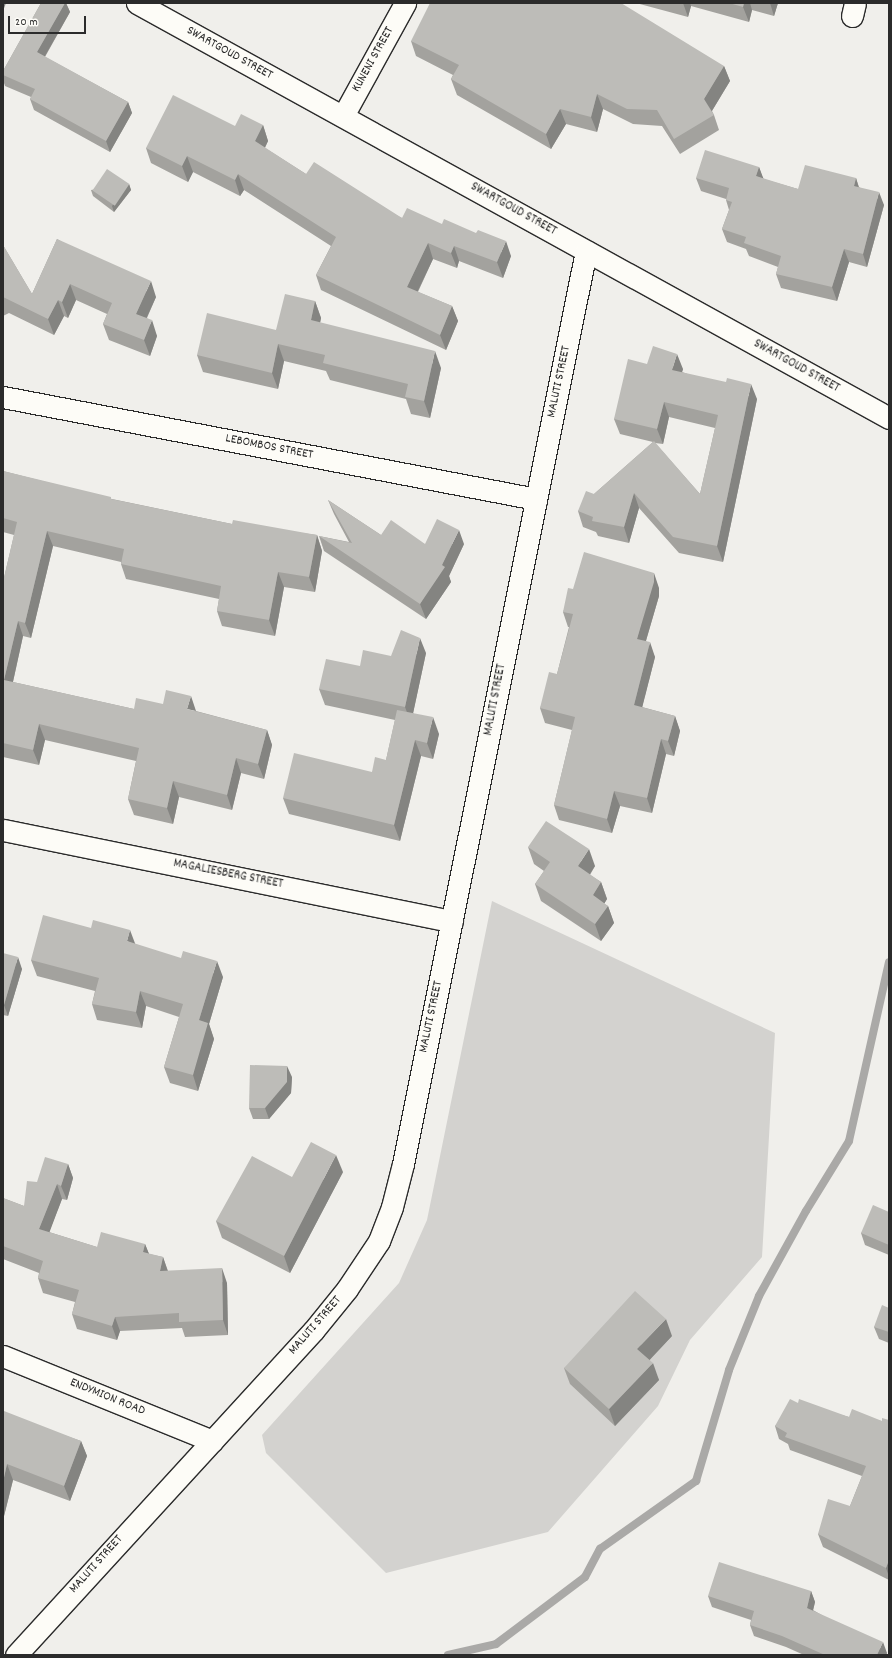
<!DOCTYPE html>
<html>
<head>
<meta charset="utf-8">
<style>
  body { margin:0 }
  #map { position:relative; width:892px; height:1658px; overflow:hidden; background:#f0efeb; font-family:Dekko,sans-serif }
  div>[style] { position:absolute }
  .green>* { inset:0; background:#d3d2cf }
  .stream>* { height:8px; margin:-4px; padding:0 4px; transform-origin:4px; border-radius:4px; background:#aaa9a7 }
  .roads { filter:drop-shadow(1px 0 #2b2b2b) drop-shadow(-1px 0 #2b2b2b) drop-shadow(0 1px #2b2b2b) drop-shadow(0 -1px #2b2b2b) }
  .street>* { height:21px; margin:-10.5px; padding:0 10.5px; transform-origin:10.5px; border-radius:10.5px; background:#fdfcf7 }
  .wall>* { inset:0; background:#a3a29e }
  .shaded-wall>* { inset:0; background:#848481 }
  .building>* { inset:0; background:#bdbcb8; transform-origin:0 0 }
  span { translate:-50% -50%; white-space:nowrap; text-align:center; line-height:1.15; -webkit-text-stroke:3.5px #fdfcf7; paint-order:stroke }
  .street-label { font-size:13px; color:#2b2b2b }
  .frame { position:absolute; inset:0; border:4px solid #2b2b2b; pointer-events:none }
  .scale { position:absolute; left:8px; top:16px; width:78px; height:18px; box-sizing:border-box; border:2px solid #2b2b2b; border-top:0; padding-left:5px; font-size:12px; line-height:14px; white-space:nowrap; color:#2b2b2b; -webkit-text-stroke:3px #fdfcf7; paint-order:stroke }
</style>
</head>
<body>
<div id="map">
  <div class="green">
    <div style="clip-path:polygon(492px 901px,775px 1033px,762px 1257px,690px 1340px,658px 1406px,548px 1532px,386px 1573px,266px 1453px,262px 1435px,399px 1283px,427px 1220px)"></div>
  </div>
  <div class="stream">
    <div style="left:448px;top:1655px;width:49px;rotate:-12.9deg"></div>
    <div style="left:496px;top:1644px;width:111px;rotate:-37deg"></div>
    <div style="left:585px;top:1577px;width:32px;rotate:-62deg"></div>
    <div style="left:600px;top:1549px;width:118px;rotate:-35.3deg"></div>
    <div style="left:696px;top:1481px;width:116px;rotate:-73.4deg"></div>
    <div style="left:729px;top:1370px;width:80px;rotate:-67.9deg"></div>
    <div style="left:759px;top:1296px;width:97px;rotate:-61.1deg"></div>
    <div style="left:806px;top:1211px;width:82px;rotate:-58.4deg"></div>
    <div style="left:849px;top:1141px;width:183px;rotate:-77.4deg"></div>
  </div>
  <div class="roads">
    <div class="street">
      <div style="left:137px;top:3px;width:859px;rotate:28.89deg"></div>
      <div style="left:852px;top:16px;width:13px;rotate:-77deg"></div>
      <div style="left:343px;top:116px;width:129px;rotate:-61.2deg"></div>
      <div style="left:3px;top:397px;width:543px;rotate:10.83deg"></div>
      <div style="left:3px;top:830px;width:458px;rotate:11.5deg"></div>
      <div style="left:3px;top:1356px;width:226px;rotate:22.1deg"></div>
      <div style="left:16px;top:1655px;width:440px;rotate:-47.5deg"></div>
      <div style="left:313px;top:1331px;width:54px;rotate:-51deg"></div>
      <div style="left:347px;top:1289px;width:58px;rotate:-56.3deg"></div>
      <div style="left:379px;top:1241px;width:36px;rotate:-69deg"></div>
      <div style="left:392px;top:1207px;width:44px;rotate:-75.7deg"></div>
      <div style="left:403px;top:1164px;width:931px;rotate:-78.67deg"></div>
    </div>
  </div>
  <div class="wall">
    <div style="clip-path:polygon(41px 3px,66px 3px,70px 12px,45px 57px,128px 102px,132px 113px,110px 152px,34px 110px,30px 99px,31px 97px,5px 86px,3px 80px,3px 71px)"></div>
    <div style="clip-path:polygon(636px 3px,778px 3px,774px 16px,752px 10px,749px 22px,691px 6px,688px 17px)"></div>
    <div style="clip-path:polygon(411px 41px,724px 66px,730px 81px,712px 111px,714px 115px,719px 130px,680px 154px,662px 126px,633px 124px,603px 109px,597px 132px,566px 124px,551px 149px,457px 95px,451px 79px,453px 75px,416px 56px)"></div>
    <div style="clip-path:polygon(263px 125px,268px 141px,265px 148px,306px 174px,402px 218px,511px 256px,503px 278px,459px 261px,457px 268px,433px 259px,418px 292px,452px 306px,458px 321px,446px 350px,321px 290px,316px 275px,331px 246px,244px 190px,240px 196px,193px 172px,188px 182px,151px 163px,146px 148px,235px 126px)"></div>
    <div style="clip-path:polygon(759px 167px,763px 179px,798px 189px,856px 178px,859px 187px,884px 205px,867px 267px,849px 262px,837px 301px,781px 288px,776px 274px,778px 267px,749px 256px,746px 249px,727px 242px,722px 229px,729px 210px,726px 200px,726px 199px,701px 191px,696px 178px)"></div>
    <div style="clip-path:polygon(129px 184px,131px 190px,114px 212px,93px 196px,91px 190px)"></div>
    <div style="clip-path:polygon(57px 239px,156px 297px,147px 318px,157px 336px,150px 356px,109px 340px,103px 324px,107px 314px,76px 300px,68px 318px,64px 316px,54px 335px,9px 313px,3px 316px,3px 245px,32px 294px)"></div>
    <div style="clip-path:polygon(315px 301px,321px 318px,320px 323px,441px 368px,430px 418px,411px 414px,406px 399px,330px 380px,326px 371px,284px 361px,278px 389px,203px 372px,197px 355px,276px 330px)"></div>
    <div style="clip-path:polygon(evenodd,647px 364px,683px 369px,682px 372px,757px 399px,723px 562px,679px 553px,639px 508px,629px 543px,598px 536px,596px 532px,583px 527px,578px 511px,594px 494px,653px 442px,620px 434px,614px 419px,647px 364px,669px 417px,715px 428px,700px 494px,655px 443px,663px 444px,669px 417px)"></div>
    <div style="clip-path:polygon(3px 471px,112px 499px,232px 524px,317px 535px,322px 551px,315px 592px,284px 587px,275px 636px,222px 626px,217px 611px,219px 599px,126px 579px,121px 564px,121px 562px,53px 546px,31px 638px,23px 636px,13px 682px,134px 709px,196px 711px,267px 730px,272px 745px,264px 779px,241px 773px,232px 810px,179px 797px,173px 824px,134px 815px,128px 799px,136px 761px,45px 740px,39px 765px,3px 757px,3px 582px,14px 535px,3px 532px)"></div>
    <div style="clip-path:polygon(328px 500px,381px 535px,425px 544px,464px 544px,449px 576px,451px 582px,426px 619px,324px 551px,319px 536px,349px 542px,334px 514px)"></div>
    <div style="clip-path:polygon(659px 588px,659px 596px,646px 641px,655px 657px,642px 707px,675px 716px,680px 731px,674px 756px,666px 754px,652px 813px,620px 806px,612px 833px,559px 820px,554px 805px,572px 730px,545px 723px,540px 708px,557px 674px,569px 627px,568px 627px,563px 612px,573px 589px)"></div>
    <div style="clip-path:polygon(426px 653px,413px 713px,439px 734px,433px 759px,421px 756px,400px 841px,289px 814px,283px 798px,372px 772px,386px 760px,395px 720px,325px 705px,319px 689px,360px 666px,391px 656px)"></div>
    <div style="clip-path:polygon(528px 847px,595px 866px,590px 875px,601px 882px,607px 899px,604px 904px,608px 906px,614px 923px,601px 941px,541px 901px,535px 884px,544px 871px,534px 864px)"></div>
    <div style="clip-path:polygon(135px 944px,223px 977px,209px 1024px,214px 1039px,198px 1091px,170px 1083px,164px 1067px,179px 1017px,146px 1006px,142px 1028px,97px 1020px,92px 1004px,95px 991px,37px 976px,31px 960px)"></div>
    <div style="clip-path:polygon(3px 953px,22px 969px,8px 1016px,3px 1015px)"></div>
    <div style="clip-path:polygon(292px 1077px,291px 1093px,269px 1119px,253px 1119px,249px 1108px)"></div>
    <div style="clip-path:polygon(68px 1164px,73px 1178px,67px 1200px,62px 1199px,49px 1232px,97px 1247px,145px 1244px,149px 1254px,163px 1257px,168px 1271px,227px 1283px,228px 1335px,185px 1337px,182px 1328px,120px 1331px,117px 1340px,77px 1329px,72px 1314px,75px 1302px,43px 1293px,38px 1278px,39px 1273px,3px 1259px,3px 1198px,24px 1206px)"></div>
    <div style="clip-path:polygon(343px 1172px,290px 1273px,222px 1238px,216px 1221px)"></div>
    <div style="clip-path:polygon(889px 1212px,889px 1255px,865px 1245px,861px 1233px)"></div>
    <div style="clip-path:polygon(889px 1308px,889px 1343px,879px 1339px,874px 1327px)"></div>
    <div style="clip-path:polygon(672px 1336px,649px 1360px,659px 1380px,615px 1426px,570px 1384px,564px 1368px)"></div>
    <div style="clip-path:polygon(798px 1403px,849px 1417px,882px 1421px,889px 1420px,889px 1580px,823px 1547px,818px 1534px,850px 1506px,862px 1476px,790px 1450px,788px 1444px,779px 1439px,775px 1426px)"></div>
    <div style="clip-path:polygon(3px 1414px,81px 1441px,87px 1456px,70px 1501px,13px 1480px,3px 1520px)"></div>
    <div style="clip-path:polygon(811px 1591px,815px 1602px,813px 1610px,887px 1653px,886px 1655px,804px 1655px,786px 1647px,754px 1636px,750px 1625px,751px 1620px,712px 1607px,708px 1596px)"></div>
  </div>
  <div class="shaded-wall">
    <div style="clip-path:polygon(3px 3px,6px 3px,3px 11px)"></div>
    <div style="clip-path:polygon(65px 3px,66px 3px,70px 12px,41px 63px,37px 52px)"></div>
    <div style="clip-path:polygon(683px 3px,690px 3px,691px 6px,688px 17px)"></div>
    <div style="clip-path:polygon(744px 3px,750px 3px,752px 10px,749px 22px,743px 7px)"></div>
    <div style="clip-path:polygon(770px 3px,778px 3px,774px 16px)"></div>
    <div style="clip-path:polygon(724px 66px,730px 81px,710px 114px,704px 99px)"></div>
    <div style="clip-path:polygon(597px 94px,603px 109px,597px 132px,591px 117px)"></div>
    <div style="clip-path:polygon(128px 102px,132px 113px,110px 152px,106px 141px)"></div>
    <div style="clip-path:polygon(560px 109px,566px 124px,551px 149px,546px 134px)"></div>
    <div style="clip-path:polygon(263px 125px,268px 141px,260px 157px,255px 141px)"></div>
    <div style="clip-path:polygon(187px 156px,193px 172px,188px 182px,182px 166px)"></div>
    <div style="clip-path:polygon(759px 167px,764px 180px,756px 176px)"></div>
    <div style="clip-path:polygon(238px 174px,244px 190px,240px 196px,235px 180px)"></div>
    <div style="clip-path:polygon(856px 178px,860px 192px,854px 186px)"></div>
    <div style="clip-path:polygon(129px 184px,131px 190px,114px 212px,112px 206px)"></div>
    <div style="clip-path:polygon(879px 192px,884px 205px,867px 267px,863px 254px)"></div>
    <div style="clip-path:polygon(506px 241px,511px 256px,503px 278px,497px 262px)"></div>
    <div style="clip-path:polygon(428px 243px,433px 259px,412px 303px,407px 287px)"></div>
    <div style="clip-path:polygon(454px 246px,459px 261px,457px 268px,451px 253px)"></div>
    <div style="clip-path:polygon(844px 249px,849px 262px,837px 301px,832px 287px)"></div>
    <div style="clip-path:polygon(151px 281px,156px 297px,141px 330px,136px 314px)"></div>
    <div style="clip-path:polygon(70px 284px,76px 300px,68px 318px,62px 302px)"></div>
    <div style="clip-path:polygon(58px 300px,64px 316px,54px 335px,48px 319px)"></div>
    <div style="clip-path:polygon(315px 301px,321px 318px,317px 337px,311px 320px)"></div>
    <div style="clip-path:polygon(452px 306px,458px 321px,446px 350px,440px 335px)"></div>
    <div style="clip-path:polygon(152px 320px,157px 336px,150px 356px,144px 340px)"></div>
    <div style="clip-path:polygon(278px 344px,284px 361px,278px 389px,272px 373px)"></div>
    <div style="clip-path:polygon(435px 351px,441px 368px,430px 418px,424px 401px)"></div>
    <div style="clip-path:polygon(677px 354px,683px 369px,678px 385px,672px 370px)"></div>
    <div style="clip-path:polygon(751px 384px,757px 399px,723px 562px,717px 546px)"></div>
    <div style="clip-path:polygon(664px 402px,669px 417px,663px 444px,657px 429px)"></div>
    <div style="clip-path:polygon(634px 493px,639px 508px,629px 543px,624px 527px)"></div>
    <div style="clip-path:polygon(459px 530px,464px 544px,449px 576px,451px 582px,426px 619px,420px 604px,442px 565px)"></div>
    <div style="clip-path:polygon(47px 531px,53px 546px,31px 638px,25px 623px)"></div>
    <div style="clip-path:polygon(317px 535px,322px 551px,315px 592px,309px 577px)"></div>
    <div style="clip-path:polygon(278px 572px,284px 587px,275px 636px,269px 620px)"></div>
    <div style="clip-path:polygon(654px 573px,659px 588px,659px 596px,642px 654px,637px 639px)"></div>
    <div style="clip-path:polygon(18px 621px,23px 636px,10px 695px,4px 680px)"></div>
    <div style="clip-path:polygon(420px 638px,426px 653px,411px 723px,405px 707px)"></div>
    <div style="clip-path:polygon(650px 642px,655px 657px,639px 720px,634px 705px)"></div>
    <div style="clip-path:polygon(191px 696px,196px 711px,187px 709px)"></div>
    <div style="clip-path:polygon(675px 716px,680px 731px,674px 756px,668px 741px)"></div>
    <div style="clip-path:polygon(433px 717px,439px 734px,433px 759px,427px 743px)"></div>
    <div style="clip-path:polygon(39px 724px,45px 740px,39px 765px,33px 750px)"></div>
    <div style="clip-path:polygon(267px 730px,272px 745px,264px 779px,258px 764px)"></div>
    <div style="clip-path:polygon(661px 739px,666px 754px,652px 813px,647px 798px)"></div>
    <div style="clip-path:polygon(415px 740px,421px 756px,400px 841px,394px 825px)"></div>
    <div style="clip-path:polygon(236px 758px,241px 773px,232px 810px,227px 795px)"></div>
    <div style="clip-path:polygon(173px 781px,179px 797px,173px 824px,167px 808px)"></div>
    <div style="clip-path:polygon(614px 791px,620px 806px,612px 833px,607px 819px)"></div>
    <div style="clip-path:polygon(589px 849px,595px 866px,584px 883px,578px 866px)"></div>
    <div style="clip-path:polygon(601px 882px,607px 899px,599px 912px,593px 895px)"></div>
    <div style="clip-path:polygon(608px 906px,614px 923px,601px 941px,595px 924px)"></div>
    <div style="clip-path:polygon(130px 930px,136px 946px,127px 941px)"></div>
    <div style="clip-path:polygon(18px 957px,22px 969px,8px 1016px,4px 1005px)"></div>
    <div style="clip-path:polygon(217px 961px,223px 977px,209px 1024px,214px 1039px,198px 1091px,193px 1075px,199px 1020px)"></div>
    <div style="clip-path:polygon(140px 991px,146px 1006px,142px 1028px,136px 1012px)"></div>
    <div style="clip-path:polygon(287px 1066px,292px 1077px,291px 1093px,269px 1119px,265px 1108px)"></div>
    <div style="clip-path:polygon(336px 1155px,343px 1172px,290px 1273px,284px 1256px)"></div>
    <div style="clip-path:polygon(68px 1164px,73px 1178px,67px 1200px,61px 1186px)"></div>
    <div style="clip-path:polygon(57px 1184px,62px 1199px,45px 1244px,39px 1229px)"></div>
    <div style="clip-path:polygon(145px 1244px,151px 1259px,143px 1252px)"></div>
    <div style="clip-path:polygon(163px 1257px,168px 1272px,160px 1271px)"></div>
    <div style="clip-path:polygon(222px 1268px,227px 1283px,228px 1335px,223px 1320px)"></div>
    <div style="clip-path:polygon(115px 1317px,120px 1331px,117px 1340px,112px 1326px)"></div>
    <div style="clip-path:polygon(666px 1319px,672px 1336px,644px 1366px,637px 1349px)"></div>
    <div style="clip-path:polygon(653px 1363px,659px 1380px,615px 1426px,609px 1409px)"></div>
    <div style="clip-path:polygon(81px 1441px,87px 1456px,70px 1501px,64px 1486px)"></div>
    <div style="clip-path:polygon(7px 1464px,13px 1480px,3px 1520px,3px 1482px)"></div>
    <div style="clip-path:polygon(889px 1560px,889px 1577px,886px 1568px)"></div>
    <div style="clip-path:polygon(811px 1591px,815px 1602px,811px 1619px,807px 1608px)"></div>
    <div style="clip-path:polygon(883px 1642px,887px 1653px,886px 1655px,877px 1655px)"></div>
  </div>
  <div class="building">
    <div style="clip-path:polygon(41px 3px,65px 3px,37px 52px,128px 102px,106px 141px,30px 99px,35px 89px,3px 75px,3px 71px)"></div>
    <div style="clip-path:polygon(430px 3px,621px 3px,724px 66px,704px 99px,714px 115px,674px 139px,657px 110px,627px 109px,597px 94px,591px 117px,560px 109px,546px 134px,451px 79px,459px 65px,411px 41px)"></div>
    <div style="clip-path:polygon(729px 3px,744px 3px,743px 7px)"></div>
    <div style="clip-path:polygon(173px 95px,235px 126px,241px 114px,263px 125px,255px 141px,306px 174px,314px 162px,402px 218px,407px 208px,442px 224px,444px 219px,476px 233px,478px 230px,506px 241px,497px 262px,454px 246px,451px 253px,428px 243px,407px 287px,452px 306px,440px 335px,316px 275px,336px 237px,238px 174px,235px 180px,187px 156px,182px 166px,146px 148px)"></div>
    <div style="clip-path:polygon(705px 150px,759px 167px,756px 176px,798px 189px,805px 165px,856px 178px,854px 186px,879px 192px,863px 254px,844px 249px,832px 287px,776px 274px,781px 256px,744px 243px,746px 237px,722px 229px,732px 202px,726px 200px,729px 188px,696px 178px)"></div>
    <div style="left:107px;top:169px;width:27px;height:26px;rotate:34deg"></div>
    <div style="clip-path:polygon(57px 239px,151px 281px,136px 314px,152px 320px,144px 340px,103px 324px,112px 303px,70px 284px,62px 302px,58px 300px,48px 319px,3px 297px,3px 245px,32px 294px)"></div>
    <div style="clip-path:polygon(285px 294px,315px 301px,311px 320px,435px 351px,424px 401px,405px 397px,408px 384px,323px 363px,325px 355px,278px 344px,272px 373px,197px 355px,207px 313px,276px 330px)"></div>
    <div style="clip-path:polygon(653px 346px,677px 354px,672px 370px,726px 382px,727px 378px,751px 384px,717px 546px,673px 537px,634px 493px,624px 527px,592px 521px,593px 517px,578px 511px,586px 491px,594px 494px,654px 441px,700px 494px,718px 415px,664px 402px,657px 429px,614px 419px,628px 359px,647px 364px)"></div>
    <div style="clip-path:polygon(3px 471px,111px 497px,111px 499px,232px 524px,233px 520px,317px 535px,309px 577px,278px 572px,269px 620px,217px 611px,221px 586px,121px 564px,124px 549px,47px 531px,25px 623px,18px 621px,4px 680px,134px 709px,136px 698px,163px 704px,166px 690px,191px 696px,187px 709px,267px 730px,258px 764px,236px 758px,227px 795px,173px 781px,167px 808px,128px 799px,139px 748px,39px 724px,33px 750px,3px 743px,3px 582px,17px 522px,3px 518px)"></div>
    <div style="clip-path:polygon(328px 500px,381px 535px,391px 520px,425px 544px,437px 519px,459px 530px,442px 565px,445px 567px,420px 604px,319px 536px,352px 543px)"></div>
    <div style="clip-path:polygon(584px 552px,654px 573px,654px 582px,637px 639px,650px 642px,634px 705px,675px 716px,668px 741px,661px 739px,647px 798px,614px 791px,607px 819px,554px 805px,575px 717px,540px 708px,549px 672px,557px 674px,573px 614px,563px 612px,568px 588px,573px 589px)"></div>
    <div style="clip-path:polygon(401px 630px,420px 638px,405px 707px,319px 689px,326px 659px,360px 666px,363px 650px,391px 656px)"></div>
    <div style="clip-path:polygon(397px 710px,433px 717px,427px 743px,415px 740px,394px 825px,283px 798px,294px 753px,372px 772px,375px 757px,386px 760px)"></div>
    <div style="clip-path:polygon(546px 821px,589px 849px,578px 866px,601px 882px,593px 895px,608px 906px,595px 924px,535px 884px,550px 862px,528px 847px)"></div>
    <div style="clip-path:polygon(43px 915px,91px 928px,93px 920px,130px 930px,127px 941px,181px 958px,183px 951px,217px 961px,199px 1020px,208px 1023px,193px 1075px,164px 1067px,183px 1004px,140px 991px,136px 1012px,92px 1004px,99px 978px,31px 960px)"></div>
    <div style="clip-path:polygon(3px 953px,18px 957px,4px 1005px,3px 1005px)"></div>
    <div style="clip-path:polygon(250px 1065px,287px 1066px,287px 1082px,265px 1108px,249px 1108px)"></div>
    <div style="clip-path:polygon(311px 1142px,336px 1155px,284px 1256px,216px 1221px,252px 1156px,292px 1177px)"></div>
    <div style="clip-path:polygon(45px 1157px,68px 1164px,61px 1186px,57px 1184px,39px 1229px,97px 1247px,101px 1232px,145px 1244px,143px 1252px,163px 1257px,160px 1271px,222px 1268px,223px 1320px,179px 1322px,179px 1313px,115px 1317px,112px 1326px,72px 1314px,79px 1290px,38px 1278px,43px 1261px,3px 1246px,3px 1198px,24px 1206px,27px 1181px,37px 1182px)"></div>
    <div style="clip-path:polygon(873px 1205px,889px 1212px,889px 1245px,861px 1233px)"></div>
    <div style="clip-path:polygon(635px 1291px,666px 1319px,637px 1349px,653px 1363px,609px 1409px,564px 1368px)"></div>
    <div style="clip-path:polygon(882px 1305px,889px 1308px,889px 1332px,874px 1327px)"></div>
    <div style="clip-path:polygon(790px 1399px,798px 1403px,799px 1399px,849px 1417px,852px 1409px,882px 1421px,882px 1418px,889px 1420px,889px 1560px,886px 1568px,818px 1534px,828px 1499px,850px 1506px,866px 1466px,785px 1437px,787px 1433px,775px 1426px)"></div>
    <div style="clip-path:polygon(4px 1411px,81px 1441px,64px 1486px,7px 1464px,3px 1482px,3px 1414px)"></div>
    <div style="clip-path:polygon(719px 1562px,811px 1591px,807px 1608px,883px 1642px,877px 1655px,825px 1655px,782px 1636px,750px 1625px,754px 1611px,708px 1596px)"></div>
  </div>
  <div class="street-label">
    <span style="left:229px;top:54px;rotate:29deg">SWARTGOUD STREET</span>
    <span style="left:374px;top:60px;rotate:-61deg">KUNENI STREET</span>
    <span style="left:513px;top:210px;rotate:29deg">SWARTGOUD STREET</span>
    <span style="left:796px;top:367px;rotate:29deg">SWARTGOUD STREET</span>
    <span style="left:560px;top:382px;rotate:-78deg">MALUTI STREET</span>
    <span style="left:269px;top:448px;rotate:11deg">LEBOMBOS STREET</span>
    <span style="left:496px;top:700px;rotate:-79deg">MALUTI STREET</span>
    <span style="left:228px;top:875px;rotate:11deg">MAGALIESBERG STREET</span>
    <span style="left:432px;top:1017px;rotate:-78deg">MALUTI STREET</span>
    <span style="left:316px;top:1326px;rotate:-49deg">MALUTI STREET</span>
    <span style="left:107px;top:1398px;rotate:22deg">ENDYMION ROAD</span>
    <span style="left:97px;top:1565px;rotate:-48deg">MALUTI STREET</span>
  </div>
  <div class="frame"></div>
  <div class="scale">20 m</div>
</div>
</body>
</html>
